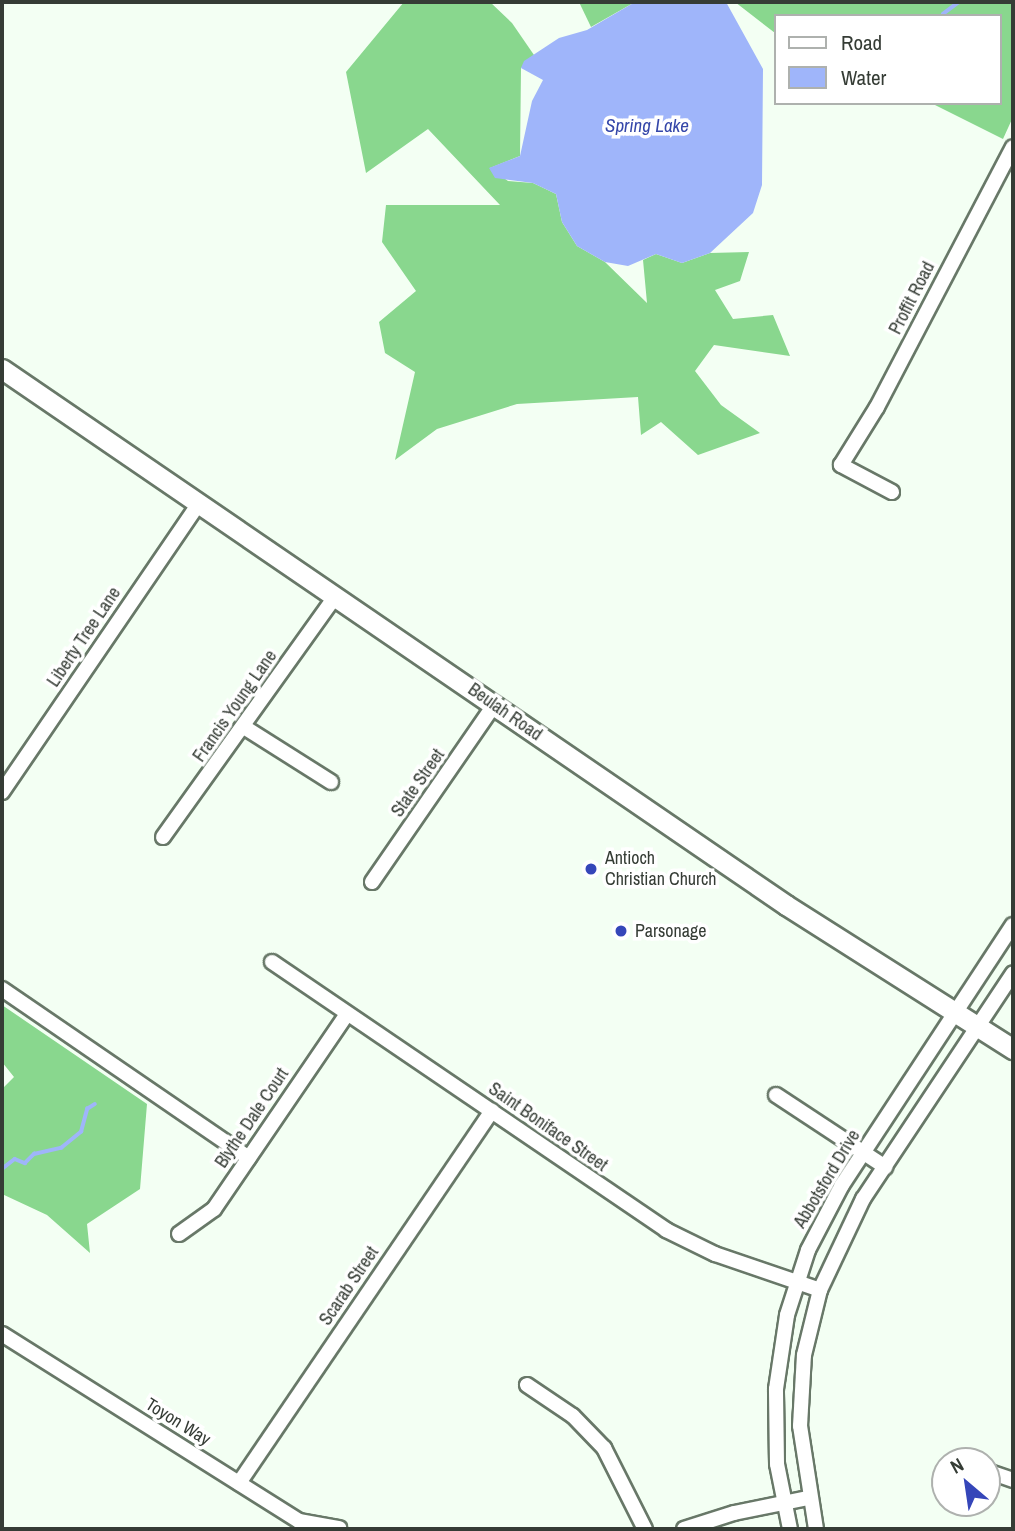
<!DOCTYPE html>
<html>
<head>
<meta charset="utf-8">
<style>
  body { margin:0 }
  #map { position:relative; width:1015px; height:1531px; overflow:hidden; background:#f3fff3; font-family:"Archivo Narrow",sans-serif }
  div>[style] { position:absolute }
  .forest>* { inset:0; background:#89d78e }
  .water>* { inset:0; background:#9fb5fa }
  .stream>* { height:3.5px; margin:-1.75px; padding:0 1.75px; transform-origin:1.75px; border-radius:1.75px; background:#9fb5fa }
  .roads { filter:drop-shadow(2px 0 #687868) drop-shadow(-2px 0 #687868) drop-shadow(0 2px #687868) drop-shadow(0 -2px #687868) }
  .minor>* { height:14px; margin:-7px; padding:0 7px; transform-origin:7px; border-radius:7px; background:#fff }
  .secondary>* { height:19px; margin:-9.5px; padding:0 9.5px; transform-origin:9.5px; border-radius:9.5px; background:#fff }
  .dots>* { width:19px; height:19px; translate:-50% -50%; box-sizing:border-box; border:4px solid #fff; border-radius:50% }
  span { translate:-50% -50%; white-space:nowrap; text-align:center; line-height:1.15; -webkit-text-stroke:7px #fff; paint-order:stroke }
  .street-label { font-size:18px; color:#353c35 }
  .poi-label { font-size:18px; color:#353c35 }
  .left { translate:0 -50%; text-align:left }
  .water-label { font-size:19px; color:#3547a9; font-style:italic }
  .frame { position:absolute; inset:0; border:4px solid #353c35; pointer-events:none }
  .legend { position:absolute; left:774px; top:14px; width:228px; height:91px; box-sizing:border-box; background:#fff; border:2px solid #aeb1ae; margin:0; padding:9px 12px; list-style:none; font-size:21px; color:#353c35 }
  .legend li { display:flex; align-items:center; gap:14px; height:35px }
  .legend b { width:35px; border:2px solid #aeb1ae }
  .north { position:absolute; left:931px; top:1447px; width:70px; height:70px; box-sizing:border-box; background:#fff; border:2px solid #aeb1ae; border-radius:50%; rotate:331deg; font-size:19px; font-weight:700; line-height:28px; text-align:center; color:#353c35 }
  .north::after { content:''; display:block; margin:auto; width:24px; height:32px; background:#3546b9; clip-path:polygon(50% 0,100% 100%,50% 72%,0 100%) }
</style>
</head>
<body>
<div id="map">
  <div class="forest">
    <div style="clip-path:polygon(404px 2px,490px 2px,512px 23px,534px 55px,521px 68px,520px 156px,490px 168px,508px 181px,533px 183px,556px 194px,562px 222px,577px 246px,605px 262px,647px 303px,643px 260px,656px 254px,682px 263px,710px 253px,749px 252px,740px 281px,715px 290px,733px 319px,773px 315px,790px 356px,714px 345px,695px 371px,721px 405px,760px 433px,698px 455px,661px 422px,641px 435px,638px 397px,517px 404px,437px 429px,395px 460px,415px 372px,385px 353px,379px 322px,416px 291px,382px 242px,386px 205px,500px 205px,428px 129px,366px 173px,346px 72px)"></div>
    <div style="clip-path:polygon(579px 2px,635px 2px,591px 27px)"></div>
    <div style="clip-path:polygon(735px 2px,1013px 2px,1013px 117px,1003px 139px,931px 103px,999px 103px,999px 16px,775px 16px,775px 33px)"></div>
    <div style="clip-path:polygon(2px 1005px,147px 1104px,140px 1189px,87px 1224px,90px 1253px,47px 1215px,2px 1194px,2px 1089px,14px 1077px,2px 1062px)"></div>
  </div>
  <div class="water">
    <div style="clip-path:polygon(635px 2px,726px 2px,763px 69px,762px 185px,753px 213px,710px 253px,682px 263px,656px 254px,628px 266px,605px 262px,577px 246px,562px 222px,556px 194px,533px 183px,495px 178px,489px 168px,520px 156px,532px 101px,543px 80px,521px 68px,524px 61px,559px 38px,587px 30px)"></div>
  </div>
  <div class="stream">
    <div style="left:943px;top:14px;width:20px;rotate:-37deg"></div>
    <div style="left:2px;top:1169px;width:16px;rotate:-38deg"></div>
    <div style="left:15px;top:1159px;width:11px;rotate:22deg"></div>
    <div style="left:25px;top:1163px;width:13px;rotate:-45deg"></div>
    <div style="left:34px;top:1154px;width:28px;rotate:-13deg"></div>
    <div style="left:61px;top:1148px;width:26px;rotate:-39deg"></div>
    <div style="left:81px;top:1132px;width:24px;rotate:-75deg"></div>
    <div style="left:87px;top:1109px;width:9px;rotate:-32deg"></div>
  </div>
  <div class="roads">
    <div class="minor">
      <div style="left:892px;top:492px;width:58px;rotate:-152.1deg"></div>
      <div style="left:841px;top:465px;width:68px;rotate:-58.2deg"></div>
      <div style="left:877px;top:407px;width:293px;rotate:-62.4deg"></div>
      <div style="left:244px;top:727px;width:103px;rotate:32.3deg"></div>
      <div style="left:2px;top:792px;width:350px;rotate:-55.7deg"></div>
      <div style="left:163px;top:837px;width:297px;rotate:-54.4deg"></div>
      <div style="left:372px;top:882px;width:215px;rotate:-55.4deg"></div>
      <div style="left:272px;top:962px;width:477px;rotate:34.2deg"></div>
      <div style="left:666px;top:1230px;width:55px;rotate:26.1deg"></div>
      <div style="left:715px;top:1254px;width:111px;rotate:18.9deg"></div>
      <div style="left:2px;top:989px;width:299px;rotate:34.4deg"></div>
      <div style="left:776px;top:1095px;width:131px;rotate:33.4deg"></div>
      <div style="left:179px;top:1234px;width:43px;rotate:-35.5deg"></div>
      <div style="left:214px;top:1209px;width:236px;rotate:-55.7deg"></div>
      <div style="left:2px;top:1334px;width:351px;rotate:32.2deg"></div>
      <div style="left:299px;top:1521px;width:41px;rotate:9.9deg"></div>
      <div style="left:527px;top:1385px;width:55px;rotate:34deg"></div>
      <div style="left:573px;top:1416px;width:45px;rotate:45.9deg"></div>
      <div style="left:604px;top:1448px;width:91px;rotate:63.2deg"></div>
      <div style="left:972px;top:1458px;width:4px;rotate:45deg"></div>
      <div style="left:987px;top:1471px;width:28px;rotate:19deg"></div>
      <div style="left:239px;top:1483px;width:450px;rotate:-55.8deg"></div>
      <div style="left:684px;top:1529px;width:52px;rotate:-17.7deg"></div>
      <div style="left:734px;top:1513px;width:76px;rotate:-11.5deg"></div>
      <div style="left:790px;top:1529px;width:66px;rotate:-101.3deg"></div>
      <div style="left:777px;top:1464px;width:75px;rotate:-90.8deg"></div>
      <div style="left:776px;top:1389px;width:75px;rotate:-81.5deg"></div>
      <div style="left:787px;top:1315px;width:68px;rotate:-72.1deg"></div>
      <div style="left:808px;top:1250px;width:73px;rotate:-62.4deg"></div>
      <div style="left:842px;top:1185px;width:311px;rotate:-56.7deg"></div>
      <div style="left:816px;top:1529px;width:104px;rotate:-98.8deg"></div>
      <div style="left:800px;top:1426px;width:71px;rotate:-86.8deg"></div>
      <div style="left:804px;top:1355px;width:67px;rotate:-76.2deg"></div>
      <div style="left:820px;top:1290px;width:101px;rotate:-64.7deg"></div>
      <div style="left:863px;top:1199px;width:271px;rotate:-56.4deg"></div>
    </div>
    <div class="secondary">
      <div style="left:2px;top:369px;width:950px;rotate:34.36deg"></div>
      <div style="left:786px;top:905px;width:269px;rotate:32.4deg"></div>
    </div>
  </div>
  <div class="dots">
    <div style="left:591px;top:869px;background:#3546b9"></div>
    <div style="left:621px;top:931px;background:#3546b9"></div>
  </div>
  <div class="street-label">
    <span style="left:912px;top:298px;rotate:-63deg">Proffit Road</span>
    <span style="left:84px;top:637px;rotate:-56deg">Liberty Tree Lane</span>
    <span style="left:235px;top:706px;rotate:-55deg">Francis Young Lane</span>
    <span style="left:505px;top:712px;rotate:35deg">Beulah Road</span>
    <span style="left:418px;top:783px;rotate:-55deg">State Street</span>
    <span style="left:252px;top:1118px;rotate:-56deg">Blythe Dale Court</span>
    <span style="left:548px;top:1127px;rotate:35deg">Saint Boniface Street</span>
    <span style="left:827px;top:1179px;rotate:-59deg">Abbotsford Drive</span>
    <span style="left:349px;top:1286px;rotate:-56deg">Scarab Street</span>
    <span style="left:178px;top:1422px;rotate:32deg">Toyon Way</span>
  </div>
  <div class="poi-label">
    <span class="left" style="left:605px;top:869px">Antioch<br>Christian Church</span>
    <span class="left" style="left:635px;top:931px">Parsonage</span>
  </div>
  <div class="water-label">
    <span style="left:647px;top:126px">Spring Lake</span>
  </div>
  <div class="frame"></div>
  <ul class="legend">
  <li><b style="height:9px;background:#fff"></b>Road</li>
  <li><b style="height:19px;background:#9fb5fa"></b>Water</li>
  </ul>
  <div class="north">N</div>
</div>
</body>
</html>
